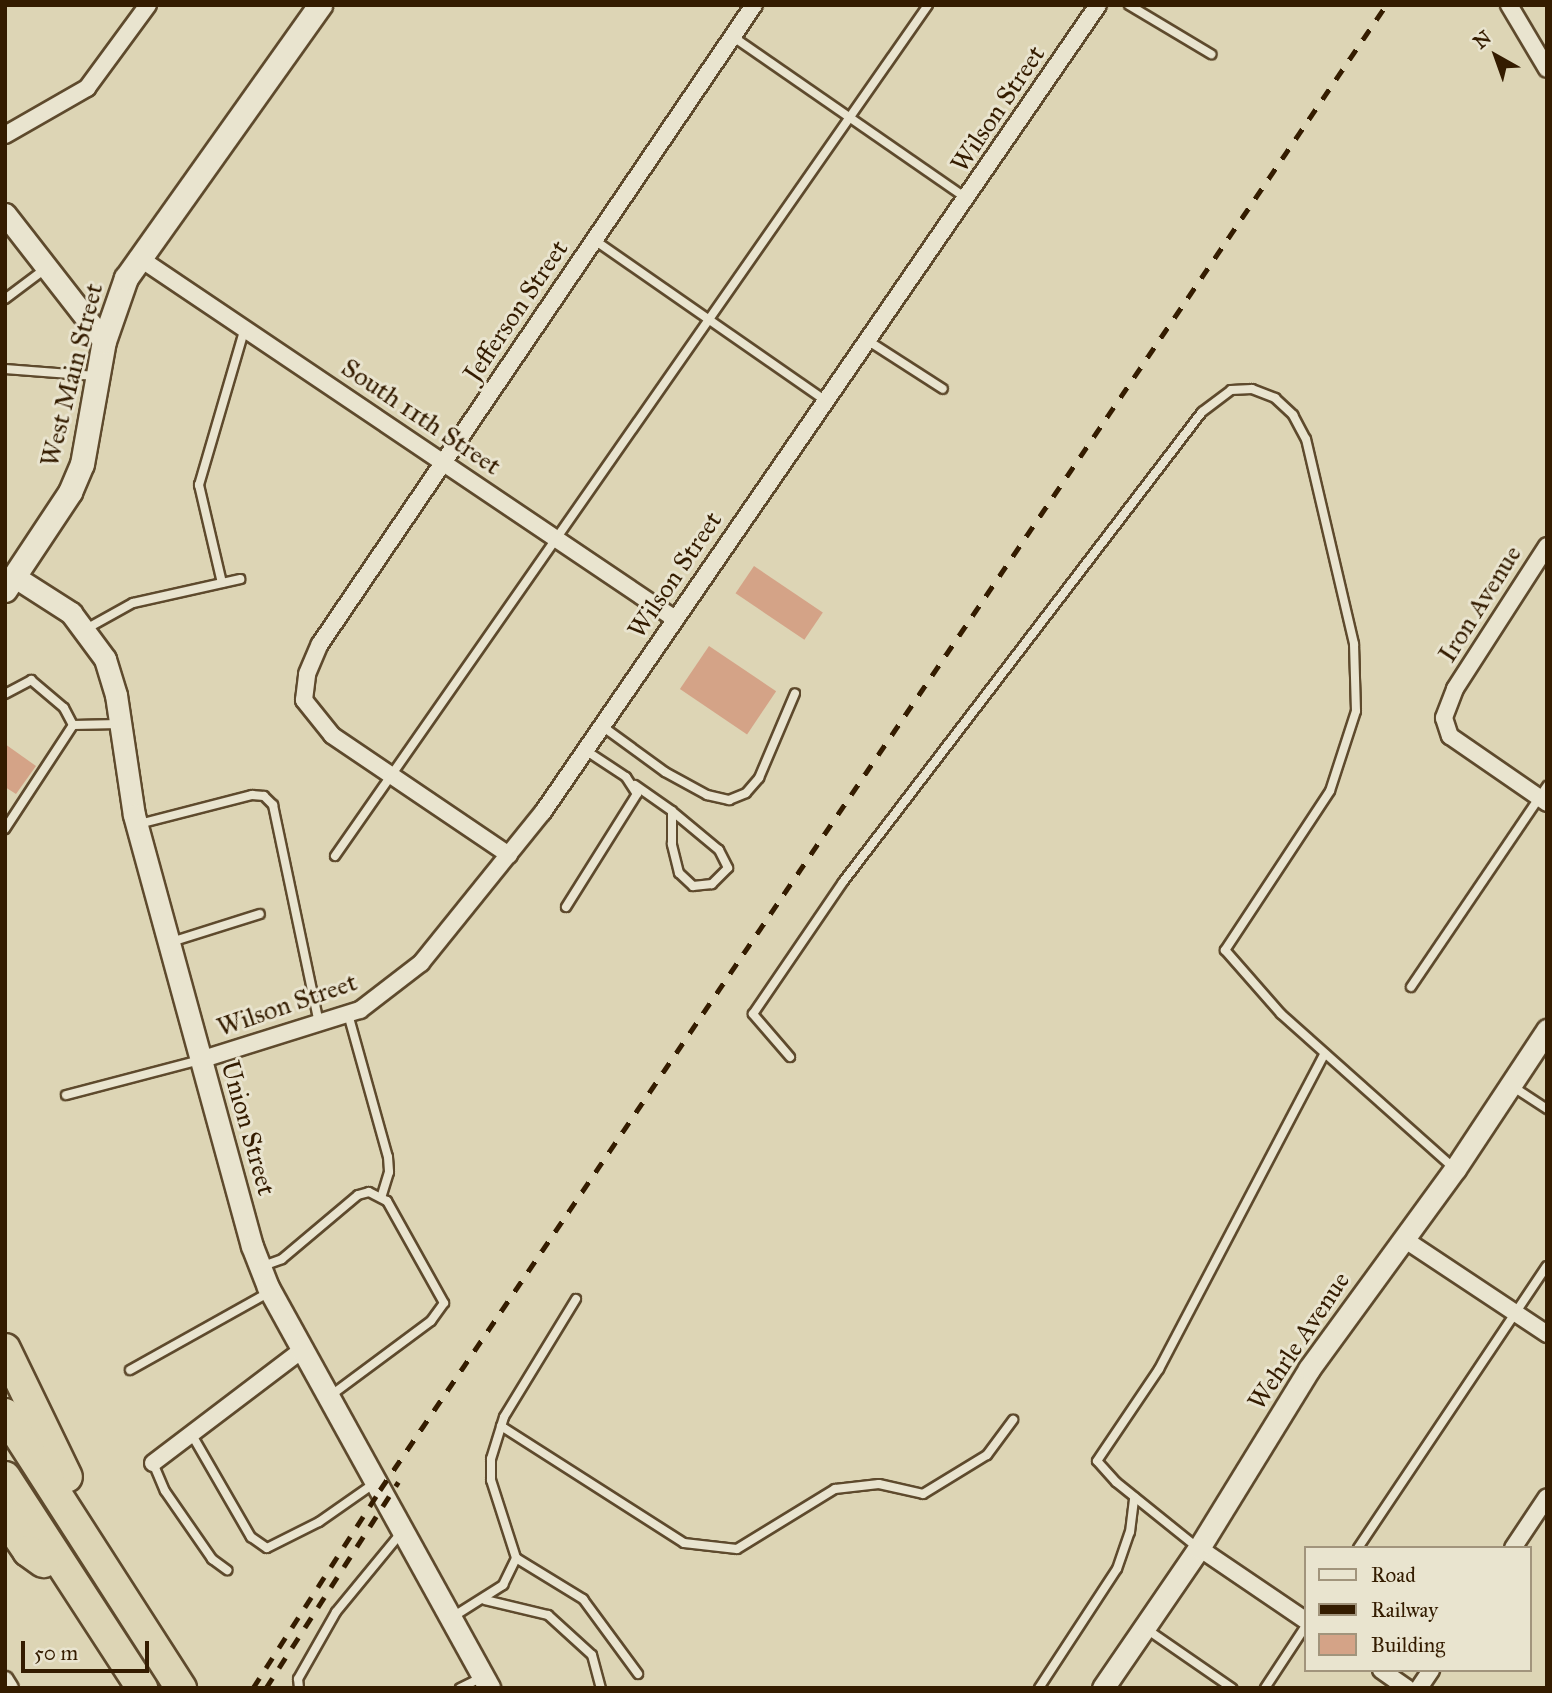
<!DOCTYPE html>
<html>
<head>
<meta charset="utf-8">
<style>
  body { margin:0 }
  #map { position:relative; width:1552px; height:1693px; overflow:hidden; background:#ddd5b5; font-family:"IM FELL Great Primer",serif }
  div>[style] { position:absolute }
  .building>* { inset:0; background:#d4a387; transform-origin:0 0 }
  .roads { filter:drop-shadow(2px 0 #5e4a2d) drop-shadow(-2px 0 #5e4a2d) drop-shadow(0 2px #5e4a2d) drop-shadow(0 -2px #5e4a2d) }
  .service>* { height:8px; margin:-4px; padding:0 4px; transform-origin:4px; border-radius:4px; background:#e9e4cf }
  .minor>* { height:16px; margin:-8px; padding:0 8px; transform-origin:8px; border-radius:8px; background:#e9e4cf }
  .tertiary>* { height:21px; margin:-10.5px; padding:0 10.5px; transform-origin:10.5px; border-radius:10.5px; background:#e9e4cf }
  .secondary>* { height:23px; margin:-11.5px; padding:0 11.5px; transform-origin:11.5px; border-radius:11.5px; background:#e9e4cf }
  .motorway>* { height:30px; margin:-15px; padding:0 15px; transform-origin:15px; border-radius:15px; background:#ddd5b5 }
  .rail>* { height:5px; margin-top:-2.5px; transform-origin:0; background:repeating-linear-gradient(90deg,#341c00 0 12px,transparent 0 24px) }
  span { translate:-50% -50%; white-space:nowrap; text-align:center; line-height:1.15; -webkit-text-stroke:6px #e9e4cf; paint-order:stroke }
  .street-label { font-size:26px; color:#341c00 }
  .frame { position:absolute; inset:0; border:7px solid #341c00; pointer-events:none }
  .legend { position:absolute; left:1304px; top:1546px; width:228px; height:126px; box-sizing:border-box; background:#e9e4cf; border:2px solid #a1947c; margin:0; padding:9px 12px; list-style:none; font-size:21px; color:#341c00 }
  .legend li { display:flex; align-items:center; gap:14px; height:35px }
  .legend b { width:35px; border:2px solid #a1947c }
  .north { position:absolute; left:1461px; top:21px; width:70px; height:70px; -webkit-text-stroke:5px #e9e4cf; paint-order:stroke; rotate:320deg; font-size:19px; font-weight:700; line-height:28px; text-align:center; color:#341c00 }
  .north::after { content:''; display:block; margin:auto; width:24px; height:32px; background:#341c00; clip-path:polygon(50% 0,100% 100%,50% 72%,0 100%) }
  .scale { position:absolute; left:21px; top:1641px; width:128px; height:32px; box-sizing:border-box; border:4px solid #341c00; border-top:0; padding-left:9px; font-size:21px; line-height:24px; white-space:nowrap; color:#341c00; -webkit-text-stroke:5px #e9e4cf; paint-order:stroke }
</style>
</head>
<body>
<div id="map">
  <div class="building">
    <div style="left:754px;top:566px;width:83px;height:33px;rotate:34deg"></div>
    <div style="left:709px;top:646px;width:81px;height:52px;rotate:34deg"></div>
    <div style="clip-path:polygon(5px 744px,36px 766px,16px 794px,5px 787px)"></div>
  </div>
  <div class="roads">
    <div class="service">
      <div style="left:1129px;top:5px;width:96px;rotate:30.9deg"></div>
      <div style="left:732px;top:36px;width:285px;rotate:34.7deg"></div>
      <div style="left:593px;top:239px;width:282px;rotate:34.8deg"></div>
      <div style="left:5px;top:299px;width:50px;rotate:-36.9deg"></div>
      <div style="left:867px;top:340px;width:90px;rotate:32.8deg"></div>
      <div style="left:5px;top:369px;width:91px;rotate:4.4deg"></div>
      <div style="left:222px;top:583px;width:101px;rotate:-103.2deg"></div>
      <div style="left:199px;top:485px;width:164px;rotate:-73.7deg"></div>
      <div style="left:86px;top:629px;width:54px;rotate:-29deg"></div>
      <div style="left:133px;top:603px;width:110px;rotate:-12.6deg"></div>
      <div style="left:5px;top:694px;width:30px;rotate:-28deg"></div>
      <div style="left:31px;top:680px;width:43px;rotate:40.3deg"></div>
      <div style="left:64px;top:708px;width:19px;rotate:62deg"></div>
      <div style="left:73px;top:725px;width:46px;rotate:-1.2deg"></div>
      <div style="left:602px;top:726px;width:78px;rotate:36.1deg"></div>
      <div style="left:665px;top:772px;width:48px;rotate:28.7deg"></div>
      <div style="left:707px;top:795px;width:23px;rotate:13deg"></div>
      <div style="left:729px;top:800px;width:18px;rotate:-22deg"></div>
      <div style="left:746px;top:793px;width:20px;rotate:-49deg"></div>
      <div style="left:759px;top:778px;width:92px;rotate:-67deg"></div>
      <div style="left:635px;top:785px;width:45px;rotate:35.1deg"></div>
      <div style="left:672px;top:811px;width:61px;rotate:39.7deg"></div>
      <div style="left:719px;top:850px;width:20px;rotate:63deg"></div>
      <div style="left:728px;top:868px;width:23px;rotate:135deg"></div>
      <div style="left:712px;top:884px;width:19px;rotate:174deg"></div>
      <div style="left:693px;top:886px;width:19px;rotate:-137deg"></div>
      <div style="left:679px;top:873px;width:30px;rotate:-104deg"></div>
      <div style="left:672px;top:844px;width:33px;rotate:-90deg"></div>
      <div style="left:139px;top:824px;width:117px;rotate:-14.4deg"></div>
      <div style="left:252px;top:795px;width:12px;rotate:5deg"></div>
      <div style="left:264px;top:796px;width:13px;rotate:45deg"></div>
      <div style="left:273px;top:805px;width:223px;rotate:78.1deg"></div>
      <div style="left:5px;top:829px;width:124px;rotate:-56.8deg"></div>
      <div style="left:335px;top:856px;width:1037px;rotate:-55.13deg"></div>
      <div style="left:566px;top:907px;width:133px;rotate:-57.9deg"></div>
      <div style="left:637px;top:794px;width:20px;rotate:-123deg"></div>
      <div style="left:626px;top:777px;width:49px;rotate:-146.6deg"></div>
      <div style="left:171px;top:942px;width:93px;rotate:-17.5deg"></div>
      <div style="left:1411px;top:987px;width:243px;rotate:-55.9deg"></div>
      <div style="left:348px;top:1014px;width:148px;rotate:74.4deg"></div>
      <div style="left:388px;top:1157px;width:15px;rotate:86deg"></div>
      <div style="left:389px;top:1172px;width:24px;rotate:107deg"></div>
      <div style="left:790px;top:1057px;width:57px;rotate:-130.7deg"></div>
      <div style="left:753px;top:1014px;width:160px;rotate:-55.7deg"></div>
      <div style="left:843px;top:882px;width:591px;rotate:-52.63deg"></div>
      <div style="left:1202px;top:412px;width:36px;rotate:-37deg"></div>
      <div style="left:1231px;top:390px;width:21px;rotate:-3deg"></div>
      <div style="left:1252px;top:389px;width:25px;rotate:21deg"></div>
      <div style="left:1275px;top:398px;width:25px;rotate:43deg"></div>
      <div style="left:1293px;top:415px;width:27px;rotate:62deg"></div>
      <div style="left:1306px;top:439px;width:211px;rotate:76.8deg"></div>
      <div style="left:1354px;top:644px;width:67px;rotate:88.3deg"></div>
      <div style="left:1356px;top:711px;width:84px;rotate:108deg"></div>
      <div style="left:1330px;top:791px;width:191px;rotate:123.4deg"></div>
      <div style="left:1225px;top:950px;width:85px;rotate:48.8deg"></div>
      <div style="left:1281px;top:1014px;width:233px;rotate:41.7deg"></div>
      <div style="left:1512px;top:1086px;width:42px;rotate:33.3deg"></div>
      <div style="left:66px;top:1095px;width:138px;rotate:-14.6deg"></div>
      <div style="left:263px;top:1266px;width:20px;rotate:-20deg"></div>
      <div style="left:282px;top:1259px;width:99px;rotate:-40.1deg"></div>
      <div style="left:358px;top:1195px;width:11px;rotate:-15deg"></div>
      <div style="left:369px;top:1192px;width:20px;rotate:27deg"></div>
      <div style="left:387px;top:1201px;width:117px;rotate:60.8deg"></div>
      <div style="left:444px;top:1303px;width:22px;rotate:126deg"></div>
      <div style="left:431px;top:1321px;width:126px;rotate:143.4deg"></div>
      <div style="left:576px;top:1299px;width:138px;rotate:121.4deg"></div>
      <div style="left:504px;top:1417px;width:44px;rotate:107.2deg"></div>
      <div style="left:491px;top:1459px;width:21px;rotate:90deg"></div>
      <div style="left:491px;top:1480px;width:82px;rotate:72.2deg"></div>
      <div style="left:516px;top:1558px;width:79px;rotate:31.5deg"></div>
      <div style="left:583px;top:1599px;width:93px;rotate:53.7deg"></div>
      <div style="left:130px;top:1370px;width:158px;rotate:-29.2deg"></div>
      <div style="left:501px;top:1426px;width:217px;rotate:32.6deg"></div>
      <div style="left:684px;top:1543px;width:53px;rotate:6.5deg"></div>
      <div style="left:737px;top:1549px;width:115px;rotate:-31.5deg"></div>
      <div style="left:835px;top:1489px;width:44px;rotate:-6.5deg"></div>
      <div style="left:879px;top:1484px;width:45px;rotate:12.8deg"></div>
      <div style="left:923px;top:1494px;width:75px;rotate:-31.4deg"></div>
      <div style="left:987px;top:1455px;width:44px;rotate:-53.4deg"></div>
      <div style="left:192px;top:1435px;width:118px;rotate:60deg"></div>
      <div style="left:251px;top:1537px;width:19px;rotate:35deg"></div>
      <div style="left:267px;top:1548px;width:58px;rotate:-26.6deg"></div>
      <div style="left:319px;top:1522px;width:68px;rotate:-34.9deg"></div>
      <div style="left:153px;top:1463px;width:30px;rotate:67deg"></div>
      <div style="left:165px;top:1491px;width:83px;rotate:55.3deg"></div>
      <div style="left:212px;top:1559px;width:19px;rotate:36deg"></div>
      <div style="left:1198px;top:1548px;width:105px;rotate:-141.2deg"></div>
      <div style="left:1116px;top:1482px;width:28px;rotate:-132deg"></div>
      <div style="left:1097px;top:1461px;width:111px;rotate:-56deg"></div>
      <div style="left:1159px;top:1369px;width:355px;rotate:-62.3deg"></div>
      <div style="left:1358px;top:1548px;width:339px;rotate:-56.2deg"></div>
      <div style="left:485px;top:1600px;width:65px;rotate:13.4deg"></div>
      <div style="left:548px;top:1615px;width:59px;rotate:42.3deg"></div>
      <div style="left:592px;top:1655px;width:34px;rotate:75deg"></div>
      <div style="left:451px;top:1618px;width:62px;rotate:-32.4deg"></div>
      <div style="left:503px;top:1585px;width:30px;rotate:-64deg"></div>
      <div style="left:1145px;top:1628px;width:106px;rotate:34.6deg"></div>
      <div style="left:299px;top:1688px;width:9px;rotate:-96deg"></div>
      <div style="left:298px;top:1679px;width:77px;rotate:-60.4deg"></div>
      <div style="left:336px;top:1612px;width:102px;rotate:-50.6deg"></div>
      <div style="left:460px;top:1688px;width:25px;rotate:-26deg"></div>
      <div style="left:1039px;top:1688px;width:142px;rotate:-56.8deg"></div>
      <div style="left:1117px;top:1569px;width:39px;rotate:-71deg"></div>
      <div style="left:1130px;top:1532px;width:35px;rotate:-83deg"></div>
      <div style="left:1265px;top:1688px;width:73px;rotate:-56.7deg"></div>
    </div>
    <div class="minor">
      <div style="left:1509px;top:5px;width:74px;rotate:59.3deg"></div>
      <div style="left:5px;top:135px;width:95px;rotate:-29.8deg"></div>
      <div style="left:87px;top:88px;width:103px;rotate:-53.7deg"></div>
      <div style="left:138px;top:257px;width:648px;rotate:33.98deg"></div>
      <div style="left:1547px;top:546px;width:170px;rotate:122.8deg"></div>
      <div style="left:1455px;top:689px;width:31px;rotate:111deg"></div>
      <div style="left:1444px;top:718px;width:19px;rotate:72deg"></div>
      <div style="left:1450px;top:736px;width:118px;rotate:34.6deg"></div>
      <div style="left:509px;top:855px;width:214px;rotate:-145.9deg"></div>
      <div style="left:332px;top:735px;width:45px;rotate:-128.7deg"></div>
      <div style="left:304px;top:700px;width:26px;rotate:-83deg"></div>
      <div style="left:307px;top:674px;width:33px;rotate:-67deg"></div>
      <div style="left:320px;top:644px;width:772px;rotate:-55.82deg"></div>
      <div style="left:200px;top:1060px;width:168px;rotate:-17.4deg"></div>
      <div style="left:360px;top:1010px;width:77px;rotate:-37.6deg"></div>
      <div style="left:421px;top:963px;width:194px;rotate:-51.1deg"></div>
      <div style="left:543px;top:812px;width:979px;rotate:-55.48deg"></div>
      <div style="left:1404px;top:1239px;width:172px;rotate:33.6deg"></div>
      <div style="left:153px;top:1463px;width:188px;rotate:-37.2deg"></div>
      <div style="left:1199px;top:1548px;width:128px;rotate:34.2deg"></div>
      <div style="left:1513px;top:1548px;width:61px;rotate:-56.3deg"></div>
      <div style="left:1381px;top:1670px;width:32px;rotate:35deg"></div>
      <div style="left:5px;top:1680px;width:9px;rotate:58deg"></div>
      <div style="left:1419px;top:1688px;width:22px;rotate:-56deg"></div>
    </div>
    <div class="tertiary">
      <div style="left:5px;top:214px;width:161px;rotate:52.1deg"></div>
      <div style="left:15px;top:577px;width:67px;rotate:32.7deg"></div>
      <div style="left:71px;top:613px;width:57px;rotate:53.5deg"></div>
      <div style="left:105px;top:659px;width:38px;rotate:73deg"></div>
      <div style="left:116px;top:695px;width:121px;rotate:81.5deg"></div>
      <div style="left:134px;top:815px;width:447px;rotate:74.7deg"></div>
      <div style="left:252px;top:1246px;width:44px;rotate:68.7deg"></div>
      <div style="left:268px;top:1287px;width:458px;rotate:61.1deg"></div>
      <div style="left:1103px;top:1688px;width:170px;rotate:-55.6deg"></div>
      <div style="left:1199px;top:1548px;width:210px;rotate:-58.4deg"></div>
      <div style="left:1309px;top:1369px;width:248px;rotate:-53.9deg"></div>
      <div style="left:1455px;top:1169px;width:167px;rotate:-56.5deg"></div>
    </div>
    <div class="secondary">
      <div style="left:5px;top:590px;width:118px;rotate:-56.4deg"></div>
      <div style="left:70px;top:492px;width:30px;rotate:-67deg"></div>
      <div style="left:82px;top:464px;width:125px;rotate:-79.9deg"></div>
      <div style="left:104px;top:341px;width:67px;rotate:-70.8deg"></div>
      <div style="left:126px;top:278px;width:335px;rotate:-54.6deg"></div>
    </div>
    <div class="motorway">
      <div style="left:5px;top:1349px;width:142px;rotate:64.2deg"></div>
      <div style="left:5px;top:1414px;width:326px;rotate:57.3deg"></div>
      <div style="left:5px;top:1477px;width:252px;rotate:57deg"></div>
      <div style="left:5px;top:1517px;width:41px;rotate:55.9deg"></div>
      <div style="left:28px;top:1551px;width:19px;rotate:36deg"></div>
    </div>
  </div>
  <div class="rail">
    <div style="left:253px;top:1688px;width:235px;rotate:-57.3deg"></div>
    <div style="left:380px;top:1490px;width:1794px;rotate:-55.88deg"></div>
    <div style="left:266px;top:1688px;width:245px;rotate:-57.3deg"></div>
  </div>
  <div class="street-label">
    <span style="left:998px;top:109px;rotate:-56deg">Wilson Street</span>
    <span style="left:516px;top:311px;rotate:-56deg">Jefferson Street</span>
    <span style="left:72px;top:375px;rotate:-76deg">West Main Street</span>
    <span style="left:421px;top:417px;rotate:34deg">South 11th Street</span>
    <span style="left:675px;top:575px;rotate:-56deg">Wilson Street</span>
    <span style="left:1480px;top:604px;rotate:-58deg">Iron Avenue</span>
    <span style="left:287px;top:1005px;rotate:-19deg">Wilson Street</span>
    <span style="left:248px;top:1128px;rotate:74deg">Union Street</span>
    <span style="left:1299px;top:1341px;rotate:-56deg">Wehrle Avenue</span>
  </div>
  <div class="frame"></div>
  <ul class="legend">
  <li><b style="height:9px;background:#e9e4cf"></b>Road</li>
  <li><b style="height:9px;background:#341c00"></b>Railway</li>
  <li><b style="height:19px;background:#d4a387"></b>Building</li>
  </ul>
  <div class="north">N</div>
  <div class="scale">50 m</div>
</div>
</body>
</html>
